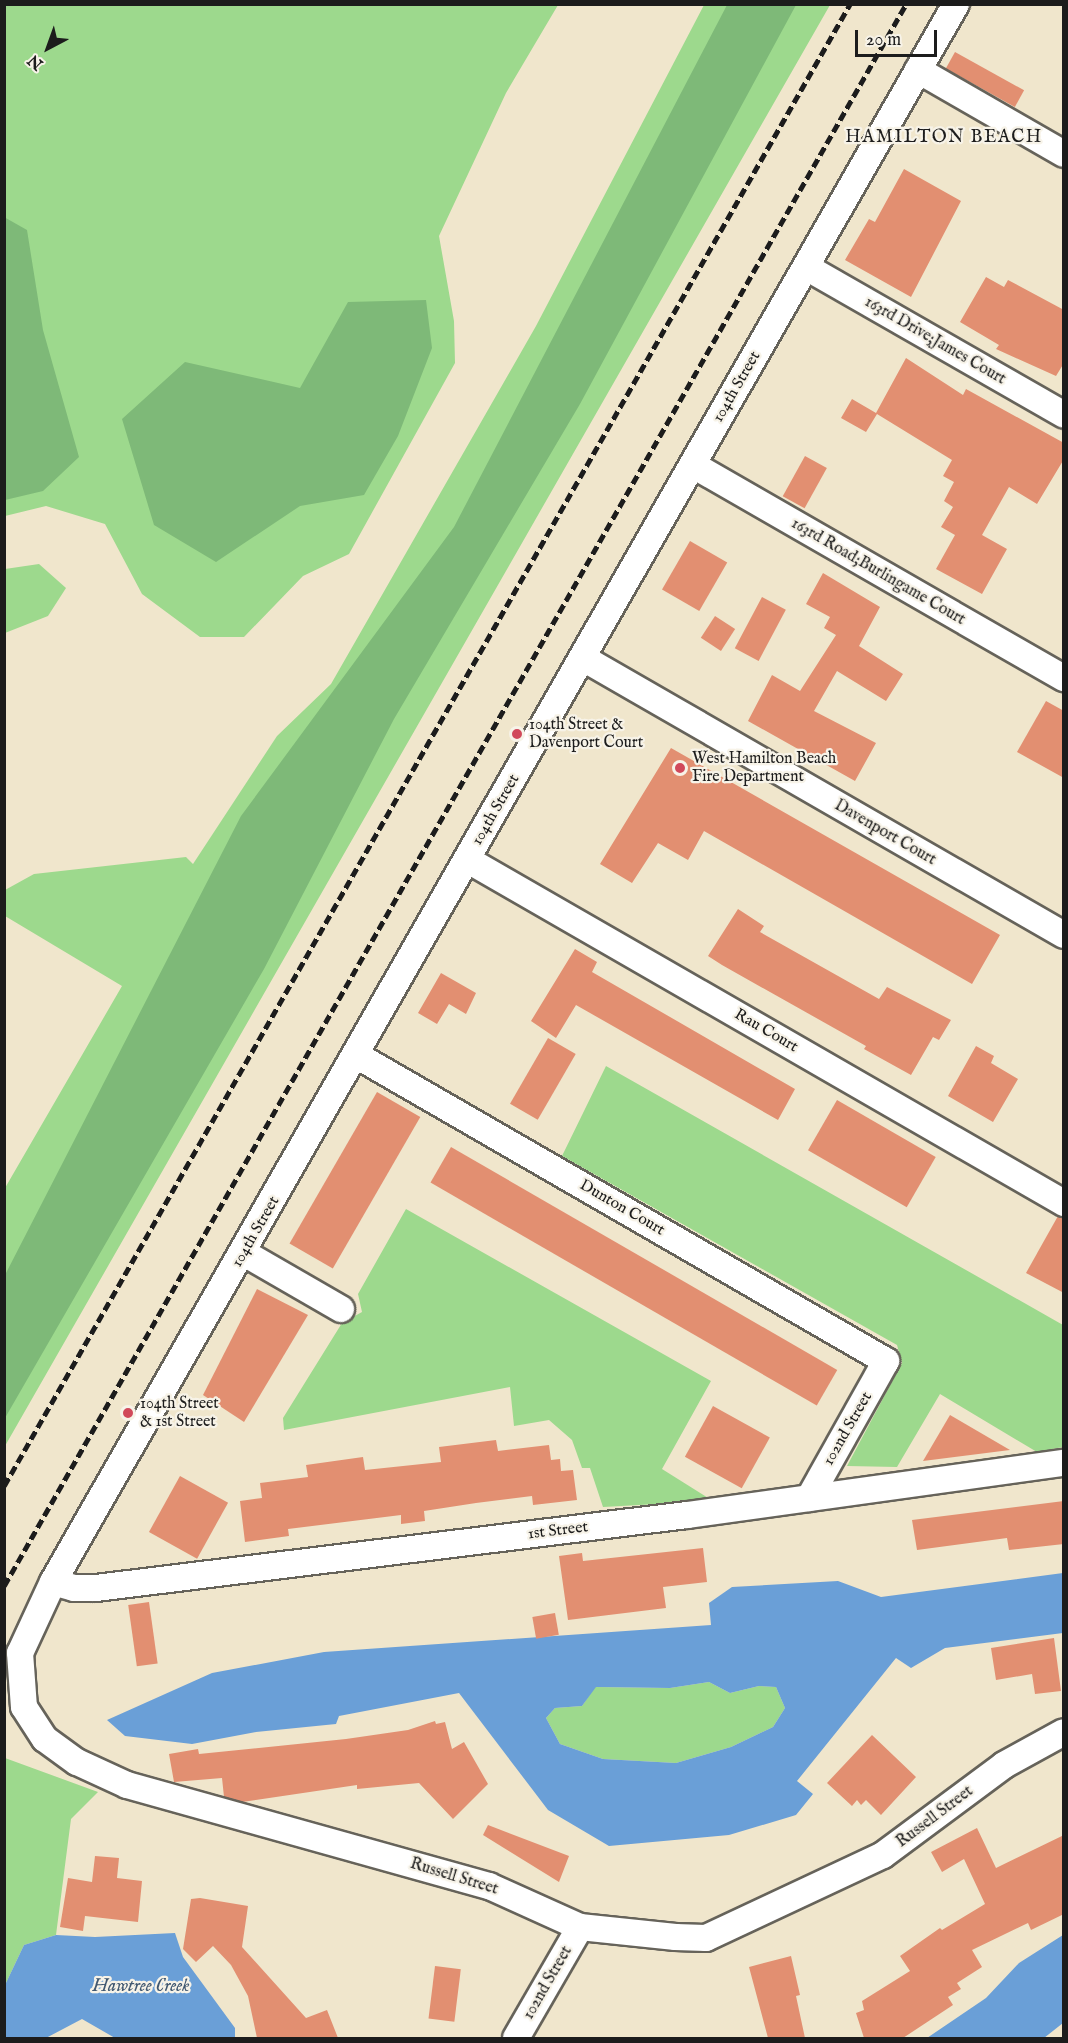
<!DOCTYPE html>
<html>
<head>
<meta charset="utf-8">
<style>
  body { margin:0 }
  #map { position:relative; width:1068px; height:2043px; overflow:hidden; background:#f0e6cc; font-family:"IM FELL English",serif }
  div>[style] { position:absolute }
  .green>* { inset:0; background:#9dd98d }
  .forest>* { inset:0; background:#7eb978 }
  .water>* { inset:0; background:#6a9fd7 }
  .building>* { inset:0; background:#e28f71; transform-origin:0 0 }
  .roads { filter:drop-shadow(2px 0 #66635a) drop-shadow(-2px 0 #66635a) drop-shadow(0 2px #66635a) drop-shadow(0 -2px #66635a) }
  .street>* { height:26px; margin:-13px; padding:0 13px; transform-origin:13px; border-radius:13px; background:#fff }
  .rail>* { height:4.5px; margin-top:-2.25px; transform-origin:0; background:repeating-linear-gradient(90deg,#1c1c1c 0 9px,transparent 0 13.5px) }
  .dots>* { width:16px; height:16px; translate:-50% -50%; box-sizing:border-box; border:3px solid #f7f3e8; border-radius:50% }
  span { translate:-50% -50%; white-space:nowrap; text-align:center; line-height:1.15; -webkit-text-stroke:4.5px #f7f3e8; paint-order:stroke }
  .street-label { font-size:16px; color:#1c1c1c }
  .poi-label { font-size:16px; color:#1c1c1c }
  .left { translate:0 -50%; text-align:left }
  .neighbourhood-label { font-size:18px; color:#1c1c1c; letter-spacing:1.5px }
  .water-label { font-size:18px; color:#3f5770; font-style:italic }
  .frame { position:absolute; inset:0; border:6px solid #1c1c1c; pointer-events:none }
  .north { position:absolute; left:18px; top:18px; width:60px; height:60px; -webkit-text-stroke:4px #f7f3e8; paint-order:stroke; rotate:221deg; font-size:16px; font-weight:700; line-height:24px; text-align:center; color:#1c1c1c }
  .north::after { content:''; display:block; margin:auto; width:21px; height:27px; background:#1c1c1c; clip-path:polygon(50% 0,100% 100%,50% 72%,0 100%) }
  .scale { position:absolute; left:855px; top:30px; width:82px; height:27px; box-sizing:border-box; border:3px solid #1c1c1c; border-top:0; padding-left:8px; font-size:18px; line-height:21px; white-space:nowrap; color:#1c1c1c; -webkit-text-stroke:4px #f7f3e8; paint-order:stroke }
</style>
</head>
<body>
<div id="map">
  <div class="green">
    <div style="clip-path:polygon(4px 5px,558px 5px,506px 93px,439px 236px,454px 321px,455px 363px,349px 554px,303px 576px,244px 637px,200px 637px,142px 594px,105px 524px,46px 506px,5px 516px)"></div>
    <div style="clip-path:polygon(704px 5px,830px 5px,5px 1446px,5px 1188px,122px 986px,5px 916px,5px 890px,34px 874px,186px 857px,193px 864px,277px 736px,331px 684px,536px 326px)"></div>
    <div style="clip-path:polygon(39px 564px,66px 588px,48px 616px,5px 633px,5px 569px)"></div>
    <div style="clip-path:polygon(606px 1066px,1063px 1325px,1063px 1447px,1037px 1452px,940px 1394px,897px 1467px,847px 1466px,902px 1363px,897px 1345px,562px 1156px)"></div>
    <div style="clip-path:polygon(406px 1209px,711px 1381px,662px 1469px,713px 1501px,603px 1507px,590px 1468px,582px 1468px,572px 1440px,549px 1420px,514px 1426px,510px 1387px,284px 1430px,283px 1418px,342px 1323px,362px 1312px,358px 1294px)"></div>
    <div style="clip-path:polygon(709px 1682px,730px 1693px,759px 1686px,776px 1687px,785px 1708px,773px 1727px,731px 1747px,676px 1763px,603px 1759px,560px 1744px,546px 1718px,555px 1708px,582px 1706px,595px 1687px,670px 1688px)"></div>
    <div style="clip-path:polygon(5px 1758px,98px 1792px,71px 1819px,56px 1935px,24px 1945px,5px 1985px)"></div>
  </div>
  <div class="forest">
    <div style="clip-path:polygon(727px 5px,796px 5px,580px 404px,394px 719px,264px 969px,5px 1418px,5px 1275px,241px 816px,454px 527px)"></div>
    <div style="clip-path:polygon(4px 217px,27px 230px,43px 330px,79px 457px,43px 491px,5px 500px)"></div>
    <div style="clip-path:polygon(426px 300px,432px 348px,398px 436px,364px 495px,300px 506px,216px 562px,154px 525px,122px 419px,185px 362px,300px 388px,348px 302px)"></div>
  </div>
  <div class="water">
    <div style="clip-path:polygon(evenodd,1063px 1573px,1063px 1633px,945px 1648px,911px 1668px,896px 1658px,797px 1781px,813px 1794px,796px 1815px,729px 1835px,609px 1846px,548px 1810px,459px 1693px,339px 1716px,336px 1724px,256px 1732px,192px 1744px,125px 1736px,107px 1720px,212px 1673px,324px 1652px,711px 1625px,709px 1603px,732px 1587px,838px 1581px,881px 1597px,1063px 1573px,709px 1682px,730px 1693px,759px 1686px,776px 1687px,785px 1708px,773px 1727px,731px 1747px,676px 1763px,603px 1759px,560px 1744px,546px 1718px,555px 1708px,582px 1706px,596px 1687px,670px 1688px,709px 1682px)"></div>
    <div style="clip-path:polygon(175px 1933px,183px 1957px,235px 2028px,235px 2038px,115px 2038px,82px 2019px,46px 2038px,5px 2038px,5px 1985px,24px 1945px,56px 1935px,95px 1937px)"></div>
    <div style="clip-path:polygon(1063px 1935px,1063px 2023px,1044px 2038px,927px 2038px,986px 1998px,1019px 1963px)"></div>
  </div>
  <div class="building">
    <div style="left:955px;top:52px;width:79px;height:19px;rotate:29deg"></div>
    <div style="clip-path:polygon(904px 169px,961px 201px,911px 297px,845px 260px,869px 219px,875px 222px)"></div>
    <div style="clip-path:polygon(986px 277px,1004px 287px,1008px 280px,1064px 310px,1064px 363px,1056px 376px,996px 349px,999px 345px,960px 322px)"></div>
    <div style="clip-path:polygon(906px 358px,963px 395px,966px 389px,1064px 443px,1064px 459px,1037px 504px,1009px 487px,982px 535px,1007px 549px,982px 594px,936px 569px,955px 535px,941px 527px,953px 507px,944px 501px,954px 482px,943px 476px,952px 460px,877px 414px,866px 432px,841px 418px,852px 399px,876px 413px)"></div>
    <div style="left:805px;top:456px;width:25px;height:46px;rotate:29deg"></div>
    <div style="left:690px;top:541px;width:43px;height:56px;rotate:30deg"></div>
    <div style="clip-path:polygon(823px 573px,880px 607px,859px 646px,903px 674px,886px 701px,837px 671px,814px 711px,876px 743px,855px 781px,748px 721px,772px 675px,800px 691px,836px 635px,824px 628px,830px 617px,806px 604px)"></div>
    <div style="left:762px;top:597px;width:27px;height:58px;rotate:28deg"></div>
    <div style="left:715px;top:616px;width:24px;height:26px;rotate:33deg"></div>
    <div style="clip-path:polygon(1046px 701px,1064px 711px,1064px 778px,1017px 752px)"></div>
    <div style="clip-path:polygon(671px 748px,1000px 935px,972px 984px,704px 831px,688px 860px,658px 843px,632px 883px,600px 864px)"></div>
    <div style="clip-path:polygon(738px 909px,764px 926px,760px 932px,879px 999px,887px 987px,951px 1020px,939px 1040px,933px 1037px,911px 1075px,864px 1049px,866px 1046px,722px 965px,708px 956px)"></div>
    <div style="clip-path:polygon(575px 949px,597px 962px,592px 972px,795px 1089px,778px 1120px,576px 1005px,556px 1038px,531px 1021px)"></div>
    <div style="clip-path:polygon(441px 973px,476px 993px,466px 1014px,449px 1004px,437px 1024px,418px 1013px)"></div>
    <div style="left:548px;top:1038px;width:32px;height:76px;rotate:30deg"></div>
    <div style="clip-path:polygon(976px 1046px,994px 1056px,991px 1063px,1018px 1079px,993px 1122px,948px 1096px)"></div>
    <div style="left:377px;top:1092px;width:50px;height:175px;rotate:30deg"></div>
    <div style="left:837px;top:1100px;width:114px;height:58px;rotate:30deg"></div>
    <div style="left:451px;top:1147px;width:446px;height:41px;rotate:30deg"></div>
    <div style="clip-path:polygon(1058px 1216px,1064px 1218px,1064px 1293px,1026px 1273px)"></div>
    <div style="clip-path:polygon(257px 1289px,308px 1315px,244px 1422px,203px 1395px)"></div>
    <div style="left:713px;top:1406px;width:65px;height:58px;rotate:29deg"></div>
    <div style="clip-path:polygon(950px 1415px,1010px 1450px,923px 1461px)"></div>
    <div style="clip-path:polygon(496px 1440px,498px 1451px,549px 1445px,551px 1460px,560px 1459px,561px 1471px,573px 1470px,577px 1500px,533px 1505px,532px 1496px,476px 1503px,424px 1511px,425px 1521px,401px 1524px,401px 1515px,288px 1529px,289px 1536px,245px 1542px,240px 1501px,262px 1498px,260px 1483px,308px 1477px,306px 1465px,363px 1457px,365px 1470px,441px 1462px,439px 1447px)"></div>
    <div style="left:180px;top:1476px;width:55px;height:64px;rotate:29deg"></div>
    <div style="clip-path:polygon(1064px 1501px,1064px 1544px,1009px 1550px,1007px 1538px,917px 1550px,912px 1520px)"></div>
    <div style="clip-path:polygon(703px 1548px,707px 1582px,663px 1587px,666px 1608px,568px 1620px,559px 1556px,582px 1553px,583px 1561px)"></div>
    <div style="left:149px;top:1602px;width:62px;height:21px;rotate:82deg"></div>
    <div style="left:555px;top:1613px;width:22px;height:23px;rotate:80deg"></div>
    <div style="clip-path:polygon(1054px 1638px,1061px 1691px,1035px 1694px,1032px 1674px,996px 1680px,991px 1648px)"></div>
    <div style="clip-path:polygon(435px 1721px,436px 1724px,445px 1722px,452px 1749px,464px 1742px,488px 1784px,453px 1819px,419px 1783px,357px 1789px,357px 1785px,242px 1802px,224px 1797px,222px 1778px,174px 1782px,169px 1754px,198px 1749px,199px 1754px,346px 1739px,408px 1730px)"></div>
    <div style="clip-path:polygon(872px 1735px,916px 1777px,881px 1815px,866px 1800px,861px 1805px,857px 1800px,852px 1806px,827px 1783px)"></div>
    <div style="clip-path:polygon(488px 1825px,569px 1856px,559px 1882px,483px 1835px)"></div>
    <div style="clip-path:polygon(977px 1828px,996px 1868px,1064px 1835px,1064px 1914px,1031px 1930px,1028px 1923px,972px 1950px,982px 1967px,957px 1983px,961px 1989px,948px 1997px,953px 2005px,903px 2038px,864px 2038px,856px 2013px,864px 2010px,862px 2001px,910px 1971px,900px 1956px,940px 1928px,942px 1930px,985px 1904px,964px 1859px,942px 1872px,931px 1852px)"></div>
    <div style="clip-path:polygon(95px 1856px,119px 1858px,117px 1878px,142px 1881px,138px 1922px,85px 1916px,83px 1931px,60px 1927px,68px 1878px,92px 1882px)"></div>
    <div style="clip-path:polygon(200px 1898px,248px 1906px,242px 1947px,306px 2018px,327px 2010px,338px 2038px,257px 2038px,248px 1996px,231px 1965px,213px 1946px,196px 1962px,183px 1949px,191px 1899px)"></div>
    <div style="clip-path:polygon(791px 1956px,800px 1995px,796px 1996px,805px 2038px,768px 2038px,749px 1967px)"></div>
    <div style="left:435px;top:1966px;width:26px;height:53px;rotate:7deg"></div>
  </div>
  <div class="roads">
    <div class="street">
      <div style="left:956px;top:4px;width:1818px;rotate:119.78deg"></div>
      <div style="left:53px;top:1582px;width:78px;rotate:114.9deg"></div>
      <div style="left:20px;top:1653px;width:54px;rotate:85.8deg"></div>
      <div style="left:24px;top:1707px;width:38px;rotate:57deg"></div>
      <div style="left:45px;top:1739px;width:39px;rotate:36deg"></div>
      <div style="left:77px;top:1762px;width:55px;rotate:24.7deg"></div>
      <div style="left:127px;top:1785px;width:376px;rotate:15.6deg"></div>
      <div style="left:489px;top:1886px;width:100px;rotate:24.3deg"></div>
      <div style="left:580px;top:1927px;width:96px;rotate:6deg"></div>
      <div style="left:675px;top:1937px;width:31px;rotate:2deg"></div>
      <div style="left:706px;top:1938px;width:195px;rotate:-25.1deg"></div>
      <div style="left:883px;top:1855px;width:151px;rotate:-36.6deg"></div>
      <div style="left:1004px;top:1765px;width:68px;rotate:-28.8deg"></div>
      <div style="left:918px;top:70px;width:168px;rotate:29.9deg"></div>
      <div style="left:806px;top:267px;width:297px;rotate:29.8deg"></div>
      <div style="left:693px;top:465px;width:428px;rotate:29.9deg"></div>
      <div style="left:583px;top:658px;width:555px;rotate:29.94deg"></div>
      <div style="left:468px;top:860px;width:688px;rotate:29.92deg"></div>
      <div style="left:356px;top:1055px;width:612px;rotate:30deg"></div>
      <div style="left:886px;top:1361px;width:157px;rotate:119.3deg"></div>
      <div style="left:244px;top:1253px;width:112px;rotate:30deg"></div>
      <div style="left:53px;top:1582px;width:22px;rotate:16deg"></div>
      <div style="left:74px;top:1588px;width:22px"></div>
      <div style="left:96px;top:1588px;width:595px;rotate:-7.04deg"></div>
      <div style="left:687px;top:1515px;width:381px;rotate:-7.9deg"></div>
      <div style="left:516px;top:2038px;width:128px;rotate:-60deg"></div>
    </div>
  </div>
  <div class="rail">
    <div style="left:4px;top:1486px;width:1706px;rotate:-60.28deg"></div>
    <div style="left:4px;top:1586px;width:1821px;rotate:-60.31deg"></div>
  </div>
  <div class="dots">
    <div style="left:517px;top:734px;background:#d1495b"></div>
    <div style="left:680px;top:768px;background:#d1495b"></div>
    <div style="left:128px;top:1413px;background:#d1495b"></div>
  </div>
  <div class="street-label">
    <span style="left:935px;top:341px;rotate:30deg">163rd Drive;James Court</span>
    <span style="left:737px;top:387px;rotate:-60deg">104th Street</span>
    <span style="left:878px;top:572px;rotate:30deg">163rd Road;Burlingame Court</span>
    <span style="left:496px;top:810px;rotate:-60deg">104th Street</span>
    <span style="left:885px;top:833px;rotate:30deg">Davenport Court</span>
    <span style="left:766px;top:1031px;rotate:30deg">Rau Court</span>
    <span style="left:622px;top:1208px;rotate:30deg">Dunton Court</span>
    <span style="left:256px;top:1232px;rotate:-60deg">104th Street</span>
    <span style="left:848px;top:1429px;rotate:-60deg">102nd Street</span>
    <span style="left:558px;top:1531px;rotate:-7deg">1st Street</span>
    <span style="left:935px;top:1817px;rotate:-37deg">Russell Street</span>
    <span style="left:454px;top:1877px;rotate:17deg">Russell Street</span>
    <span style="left:548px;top:1983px;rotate:-60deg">102nd Street</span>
  </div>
  <div class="poi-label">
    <span class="left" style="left:529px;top:734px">104th Street &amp;<br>Davenport Court</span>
    <span class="left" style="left:692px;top:768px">West Hamilton Beach<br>Fire Department</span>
    <span class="left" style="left:140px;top:1413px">104th Street<br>&amp; 1st Street</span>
  </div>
  <div class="neighbourhood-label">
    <span style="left:944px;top:138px">HAMILTON BEACH</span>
  </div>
  <div class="water-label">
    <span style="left:141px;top:1987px">Hawtree Creek</span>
  </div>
  <div class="frame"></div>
  <div class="north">N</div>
  <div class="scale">20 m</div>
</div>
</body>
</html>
